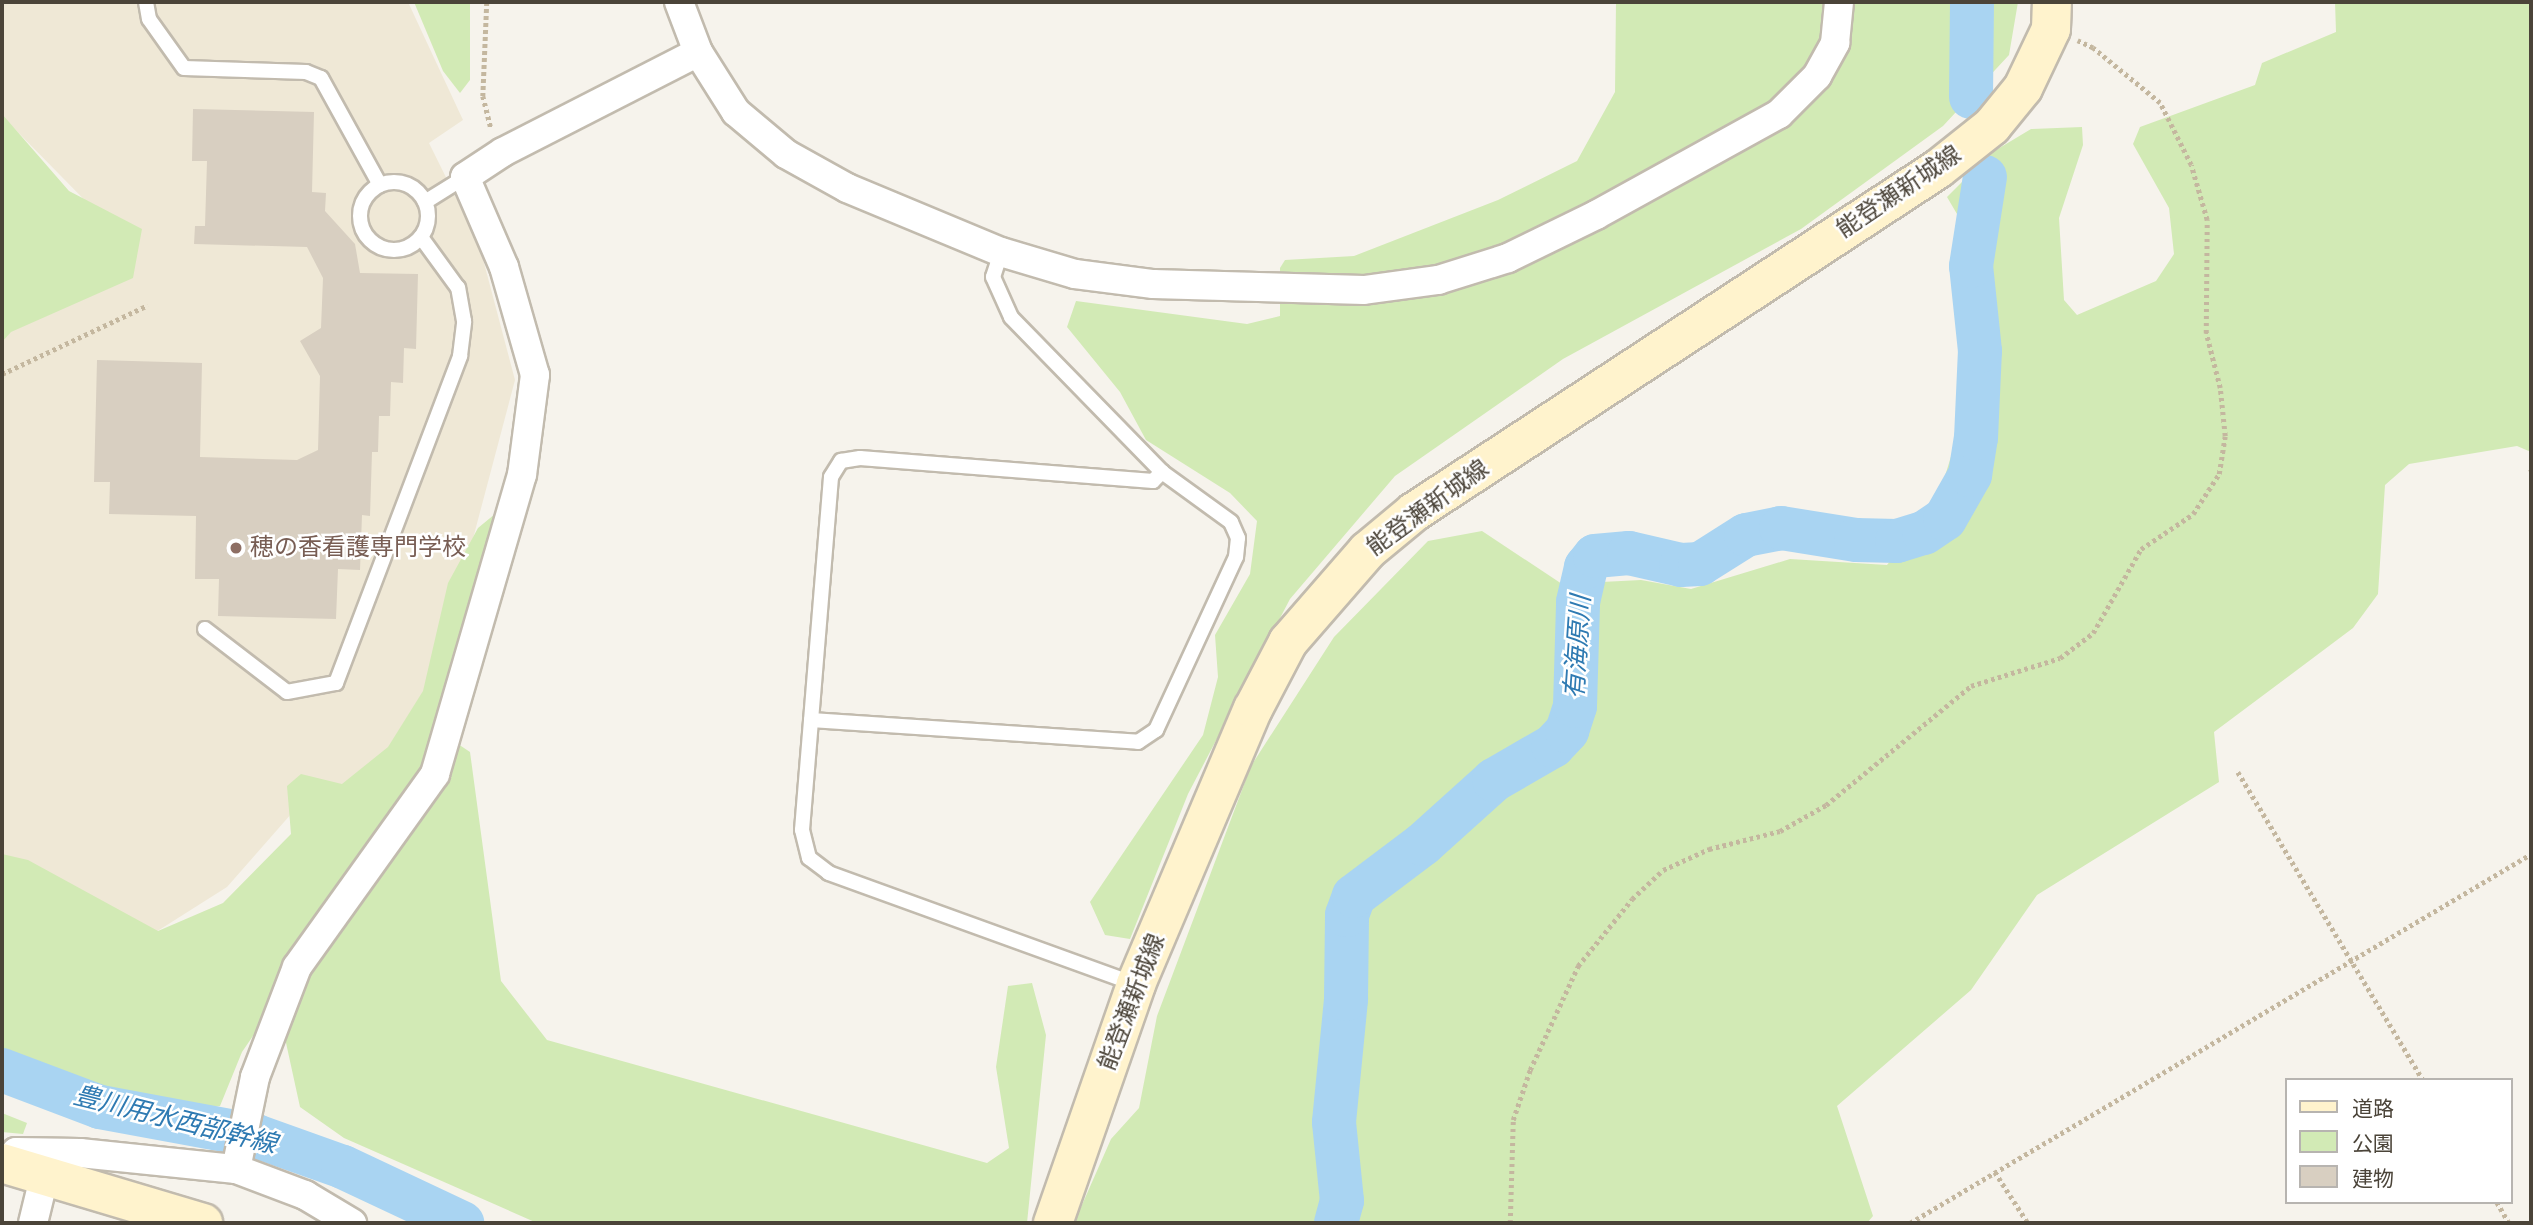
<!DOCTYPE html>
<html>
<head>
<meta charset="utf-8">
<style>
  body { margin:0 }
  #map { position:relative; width:2533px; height:1225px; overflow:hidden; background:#f6f3ec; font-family:Rubik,"Noto Sans JP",sans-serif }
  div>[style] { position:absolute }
  .education>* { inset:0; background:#efe8d6 }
  .green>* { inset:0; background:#d2eab5 }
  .river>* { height:44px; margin:-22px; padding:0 22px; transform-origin:22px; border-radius:22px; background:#a9d4f2 }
  .building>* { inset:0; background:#d8cfc1 }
  .path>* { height:4.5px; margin-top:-2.25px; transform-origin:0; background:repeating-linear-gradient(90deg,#c4b79f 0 3.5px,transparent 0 7px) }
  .roads { filter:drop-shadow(2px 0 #c2bbae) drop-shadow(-2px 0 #c2bbae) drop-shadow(0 2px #c2bbae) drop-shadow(0 -2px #c2bbae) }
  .service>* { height:14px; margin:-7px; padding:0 7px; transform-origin:7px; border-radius:7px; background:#fff }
  .service>.ring { margin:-7px; padding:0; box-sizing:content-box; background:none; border:14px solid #fff; border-radius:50% }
  .minor>* { height:28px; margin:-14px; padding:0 14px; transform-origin:14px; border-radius:14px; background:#fff }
  .secondary>* { height:38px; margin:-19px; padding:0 19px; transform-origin:19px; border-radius:19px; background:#fff3cd }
  .dots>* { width:19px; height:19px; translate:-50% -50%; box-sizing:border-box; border:4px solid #fff; border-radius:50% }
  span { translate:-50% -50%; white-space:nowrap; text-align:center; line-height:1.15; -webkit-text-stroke:5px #fff; paint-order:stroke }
  .street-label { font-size:24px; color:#4b4439 }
  .education-label { font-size:24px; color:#785e54 }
  .left { translate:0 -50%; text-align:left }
  .water-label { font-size:26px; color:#2e7ab2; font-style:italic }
  .frame { position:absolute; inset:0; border:4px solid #4b4439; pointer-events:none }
  .legend { position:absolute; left:2285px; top:1078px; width:228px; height:126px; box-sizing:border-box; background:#fff; border:2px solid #b7b4b0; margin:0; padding:9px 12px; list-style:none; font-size:21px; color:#4b4439 }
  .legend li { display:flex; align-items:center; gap:14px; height:35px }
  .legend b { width:35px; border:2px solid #b7b4b0 }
</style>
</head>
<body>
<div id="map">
  <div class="education">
    <div style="clip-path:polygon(2px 2px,408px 2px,463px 120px,429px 143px,479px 244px,515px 380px,426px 716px,359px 783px,306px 797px,227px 887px,148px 937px,2px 864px,2px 323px,116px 232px,2px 116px)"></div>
  </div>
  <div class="green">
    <div style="clip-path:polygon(414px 2px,470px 2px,470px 80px,460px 93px,443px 71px)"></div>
    <div style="clip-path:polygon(1616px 2px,2018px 2px,2009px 55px,1943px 126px,1801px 229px,1563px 359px,1395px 476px,1290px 599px,1188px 794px,1130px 939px,1105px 935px,1090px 902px,1203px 735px,1218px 677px,1215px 635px,1250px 574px,1257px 521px,1230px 493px,1146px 440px,1120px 392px,1067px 327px,1076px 301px,1247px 324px,1280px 316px,1280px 268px,1285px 260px,1354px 256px,1498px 200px,1577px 161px,1615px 92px)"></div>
    <div style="clip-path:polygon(2335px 2px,2531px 2px,2531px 452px,2517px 446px,2409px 464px,2385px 485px,2378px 594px,2353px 628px,2214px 732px,2219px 782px,2037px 895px,1971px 990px,1837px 1106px,1873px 1216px,1867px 1223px,1074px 1223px,1111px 1139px,1139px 1108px,1157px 1016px,1251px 766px,1334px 637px,1428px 541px,1482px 531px,1562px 584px,1641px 580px,1691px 589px,1790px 559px,1887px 565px,1936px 505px,1967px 405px,1977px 313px,1974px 243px,1947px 197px,1991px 153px,2031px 129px,2082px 127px,2083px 145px,2059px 218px,2064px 300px,2077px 315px,2156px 281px,2174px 254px,2169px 208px,2133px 144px,2140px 127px,2255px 85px,2262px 63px,2336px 32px)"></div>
    <div style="clip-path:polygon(2px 114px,69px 191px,142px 229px,133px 278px,11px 332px,2px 342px)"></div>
    <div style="clip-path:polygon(501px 509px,440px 732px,470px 752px,501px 981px,547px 1040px,987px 1163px,1009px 1148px,996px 1067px,1008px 986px,1032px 983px,1046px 1035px,1027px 1223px,537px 1223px,344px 1138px,300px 1107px,283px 1029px,259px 1027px,242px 1052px,220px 1106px,187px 1111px,46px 1073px,2px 1052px,2px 854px,28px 860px,158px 931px,223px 903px,291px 834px,287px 786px,301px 774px,342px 784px,388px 747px,423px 691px,448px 583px,478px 528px)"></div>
    <div style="clip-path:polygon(2px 1113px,27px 1123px,23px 1134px,2px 1132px)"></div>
  </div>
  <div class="river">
    <div style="left:1971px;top:97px;width:95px;rotate:-89.4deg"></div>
    <div style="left:2px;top:1070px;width:105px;rotate:20.7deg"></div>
    <div style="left:100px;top:1107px;width:159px;rotate:10.5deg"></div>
    <div style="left:256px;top:1136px;width:92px;rotate:19.6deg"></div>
    <div style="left:343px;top:1167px;width:132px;rotate:25.2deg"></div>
    <div style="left:1336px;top:1223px;width:23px;rotate:-75deg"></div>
    <div style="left:1342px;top:1201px;width:79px;rotate:-95.8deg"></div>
    <div style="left:1334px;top:1122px;width:124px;rotate:-84.4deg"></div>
    <div style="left:1346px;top:999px;width:84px;rotate:-89.3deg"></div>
    <div style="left:1347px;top:915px;width:20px;rotate:-70deg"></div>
    <div style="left:1354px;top:896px;width:86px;rotate:-37deg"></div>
    <div style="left:1423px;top:844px;width:96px;rotate:-42deg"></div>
    <div style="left:1494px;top:780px;width:68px;rotate:-30deg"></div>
    <div style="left:1553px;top:746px;width:21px;rotate:-47deg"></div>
    <div style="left:1567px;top:731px;width:26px;rotate:-72deg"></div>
    <div style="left:1575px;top:706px;width:104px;rotate:-88.3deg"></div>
    <div style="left:1578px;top:602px;width:36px;rotate:-77deg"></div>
    <div style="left:1586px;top:567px;width:14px;rotate:-51deg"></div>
    <div style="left:1595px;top:556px;width:34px;rotate:-5deg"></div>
    <div style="left:1629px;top:553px;width:53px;rotate:13deg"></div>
    <div style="left:1681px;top:565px;width:19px;rotate:-3deg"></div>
    <div style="left:1700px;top:564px;width:54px;rotate:-32.2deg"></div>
    <div style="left:1746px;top:535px;width:36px;rotate:-11deg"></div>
    <div style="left:1781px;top:528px;width:76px;rotate:9.1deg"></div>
    <div style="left:1856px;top:540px;width:41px;rotate:1.4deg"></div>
    <div style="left:1897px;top:541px;width:28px;rotate:-17deg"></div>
    <div style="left:1924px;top:533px;width:25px;rotate:-34deg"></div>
    <div style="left:1945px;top:519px;width:51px;rotate:-60.4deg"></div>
    <div style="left:1970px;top:475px;width:37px;rotate:-81deg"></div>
    <div style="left:1976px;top:438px;width:87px;rotate:-87.4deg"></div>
    <div style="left:1980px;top:351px;width:85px;rotate:-96deg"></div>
    <div style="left:1971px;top:266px;width:90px;rotate:-81.1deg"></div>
  </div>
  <div class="building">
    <div style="clip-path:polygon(193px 109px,314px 112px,312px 192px,326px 193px,325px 211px,355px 244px,360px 273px,418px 274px,416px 349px,404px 348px,403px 383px,391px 382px,390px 416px,379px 416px,378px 452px,372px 452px,370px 516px,362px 515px,360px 570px,338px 569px,336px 619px,218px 616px,219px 579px,195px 579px,196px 516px,109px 514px,110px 482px,94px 482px,97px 360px,202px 363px,200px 457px,297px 460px,318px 450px,320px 376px,300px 341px,321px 328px,323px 278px,307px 247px,194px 244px,195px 226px,205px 226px,207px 161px,192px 161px)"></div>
  </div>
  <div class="path">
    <div style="left:487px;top:2px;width:94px;rotate:92.4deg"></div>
    <div style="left:483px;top:96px;width:34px;rotate:76deg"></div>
    <div style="left:2px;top:374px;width:161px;rotate:-25.3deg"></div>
    <div style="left:2531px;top:470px;width:1px;rotate:90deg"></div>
    <div style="left:2238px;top:772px;width:359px;rotate:59deg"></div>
    <div style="left:1995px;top:1172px;width:61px;rotate:57.1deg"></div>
    <div style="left:2497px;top:1202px;width:24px;rotate:60deg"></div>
    <div style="left:1510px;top:1223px;width:103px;rotate:-88.3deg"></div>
    <div style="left:1513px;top:1120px;width:53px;rotate:-71.2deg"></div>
    <div style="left:1530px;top:1070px;width:115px;rotate:-65.2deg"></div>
    <div style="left:1578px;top:966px;width:86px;rotate:-51.1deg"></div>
    <div style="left:1632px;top:899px;width:42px;rotate:-43.1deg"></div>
    <div style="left:1663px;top:870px;width:51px;rotate:-24.5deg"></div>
    <div style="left:1709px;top:849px;width:73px;rotate:-14.2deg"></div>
    <div style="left:1780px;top:831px;width:53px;rotate:-29.5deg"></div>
    <div style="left:1826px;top:805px;width:188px;rotate:-39.4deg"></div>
    <div style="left:1971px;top:686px;width:93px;rotate:-17.5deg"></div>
    <div style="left:2060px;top:658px;width:41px;rotate:-37.1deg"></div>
    <div style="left:2093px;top:633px;width:97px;rotate:-60.3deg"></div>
    <div style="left:2141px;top:549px;width:63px;rotate:-33.9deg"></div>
    <div style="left:2193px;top:514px;width:48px;rotate:-57deg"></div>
    <div style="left:2219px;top:474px;width:38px;rotate:-81deg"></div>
    <div style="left:2225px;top:436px;width:48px;rotate:-95.9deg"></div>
    <div style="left:2220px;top:388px;width:57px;rotate:-104.3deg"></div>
    <div style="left:2206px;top:333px;width:113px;rotate:-89.5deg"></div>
    <div style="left:2207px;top:220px;width:57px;rotate:-106.2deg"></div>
    <div style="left:2191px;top:165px;width:69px;rotate:-116.6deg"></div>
    <div style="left:2160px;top:103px;width:87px;rotate:-140.6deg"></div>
    <div style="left:2093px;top:48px;width:17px;rotate:-155deg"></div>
    <div style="left:1910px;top:1223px;width:722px;rotate:-30.72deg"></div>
  </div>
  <div class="roads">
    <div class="service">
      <div style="left:146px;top:2px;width:17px;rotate:80deg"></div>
      <div style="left:149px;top:19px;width:60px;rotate:54.5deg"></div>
      <div style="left:184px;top:68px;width:122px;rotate:1.9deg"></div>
      <div style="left:306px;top:72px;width:16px;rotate:22deg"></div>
      <div style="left:321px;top:78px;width:122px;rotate:61.1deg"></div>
      <div class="ring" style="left:360px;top:182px;width:54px;height:54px"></div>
      <div style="left:425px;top:202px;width:47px;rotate:-32deg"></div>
      <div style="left:205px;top:629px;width:103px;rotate:37.5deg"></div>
      <div style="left:287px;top:692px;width:50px;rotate:-10.4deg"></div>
      <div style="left:336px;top:683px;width:350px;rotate:-69.2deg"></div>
      <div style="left:460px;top:356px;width:35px;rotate:-83deg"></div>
      <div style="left:464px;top:321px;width:34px;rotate:-100deg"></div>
      <div style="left:458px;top:288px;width:63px;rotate:-126deg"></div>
      <div style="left:811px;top:720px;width:328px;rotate:3.8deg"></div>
      <div style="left:1138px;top:742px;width:22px;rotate:-34deg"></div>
      <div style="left:1156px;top:730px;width:191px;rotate:-65.2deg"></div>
      <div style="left:1236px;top:557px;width:19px;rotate:-84deg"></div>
      <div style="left:1238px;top:538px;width:17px;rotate:-114deg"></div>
      <div style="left:1231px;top:522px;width:85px;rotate:-144.1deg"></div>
      <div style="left:1162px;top:472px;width:216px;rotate:-134.3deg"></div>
      <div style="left:1011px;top:317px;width:44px;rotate:-114.2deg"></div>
      <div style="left:993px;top:277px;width:26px;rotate:-72deg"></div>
      <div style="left:1135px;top:984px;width:326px;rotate:-160.1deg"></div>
      <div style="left:829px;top:873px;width:25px;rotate:-143deg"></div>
      <div style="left:809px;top:858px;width:29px;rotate:-104deg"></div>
      <div style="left:802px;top:830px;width:354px;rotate:-85.3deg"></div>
      <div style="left:831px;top:477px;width:19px;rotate:-58deg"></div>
      <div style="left:841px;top:461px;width:19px;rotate:-9deg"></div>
      <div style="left:860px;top:458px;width:294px;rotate:4.5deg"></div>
      <div style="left:1153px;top:481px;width:13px;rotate:-45deg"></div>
    </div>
    <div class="minor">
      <div style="left:679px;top:2px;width:53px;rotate:69.2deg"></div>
      <div style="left:698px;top:52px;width:71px;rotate:57.7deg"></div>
      <div style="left:736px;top:112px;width:65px;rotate:40deg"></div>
      <div style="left:786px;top:154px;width:70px;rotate:29.1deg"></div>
      <div style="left:847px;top:188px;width:167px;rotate:22.6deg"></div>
      <div style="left:1001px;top:252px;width:77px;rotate:16.6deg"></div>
      <div style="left:1075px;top:274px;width:79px;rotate:7.3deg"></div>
      <div style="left:1153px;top:284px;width:211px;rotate:1.6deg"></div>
      <div style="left:1364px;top:290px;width:75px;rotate:-7.7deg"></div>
      <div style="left:1438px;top:280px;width:73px;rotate:-17.4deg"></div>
      <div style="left:1508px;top:258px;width:98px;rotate:-26deg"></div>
      <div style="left:1596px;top:215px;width:209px;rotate:-28.9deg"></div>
      <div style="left:1779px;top:114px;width:54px;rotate:-45deg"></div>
      <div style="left:1817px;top:76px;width:38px;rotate:-61deg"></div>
      <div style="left:1835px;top:43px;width:41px;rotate:-84.4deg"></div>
      <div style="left:8px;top:1166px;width:16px;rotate:-60deg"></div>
      <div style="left:16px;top:1152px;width:64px;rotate:0.9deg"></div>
      <div style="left:80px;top:1153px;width:157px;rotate:5.9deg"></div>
      <div style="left:236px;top:1169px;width:74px;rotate:20.6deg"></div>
      <div style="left:305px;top:1195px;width:55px;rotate:30.8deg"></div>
      <div style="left:236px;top:1169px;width:94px;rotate:-78.3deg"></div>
      <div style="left:255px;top:1077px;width:118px;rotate:-69.1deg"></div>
      <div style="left:297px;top:967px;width:237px;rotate:-54.4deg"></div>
      <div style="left:435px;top:774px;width:311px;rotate:-73.8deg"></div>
      <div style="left:522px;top:475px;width:101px;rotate:-82.6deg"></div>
      <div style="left:535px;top:375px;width:112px;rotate:-106deg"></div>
      <div style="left:504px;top:267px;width:98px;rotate:-113.4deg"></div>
      <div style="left:465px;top:177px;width:45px;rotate:-33.3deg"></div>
      <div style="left:503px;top:152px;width:219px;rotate:-27.1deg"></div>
      <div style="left:33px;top:1223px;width:46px;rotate:-76.3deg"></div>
    </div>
    <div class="secondary">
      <div style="left:2px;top:1163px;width:210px;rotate:16.6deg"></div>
      <div style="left:1053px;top:1223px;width:253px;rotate:-70.8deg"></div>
      <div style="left:1136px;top:984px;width:299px;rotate:-67deg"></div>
      <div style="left:1253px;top:709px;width:76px;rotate:-62.4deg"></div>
      <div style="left:1288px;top:642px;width:121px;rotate:-49deg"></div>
      <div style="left:1367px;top:551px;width:61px;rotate:-39.7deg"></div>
      <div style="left:1414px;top:512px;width:626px;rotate:-33.21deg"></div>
      <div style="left:1938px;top:169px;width:69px;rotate:-38.5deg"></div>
      <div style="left:1992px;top:126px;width:49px;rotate:-50.8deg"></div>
      <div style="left:2023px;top:88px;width:65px;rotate:-64.6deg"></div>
      <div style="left:2051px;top:29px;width:27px;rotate:-88deg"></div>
    </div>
  </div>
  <div class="dots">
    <div style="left:236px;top:548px;background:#8d6e63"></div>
  </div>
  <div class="street-label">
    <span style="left:1899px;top:192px;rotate:-34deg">能登瀬新城線</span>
    <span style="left:1428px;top:508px;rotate:-36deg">能登瀬新城線</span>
    <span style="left:1132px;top:1002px;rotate:-69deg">能登瀬新城線</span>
  </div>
  <div class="education-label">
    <span class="left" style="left:250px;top:548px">穂の香看護専門学校</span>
  </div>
  <div class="water-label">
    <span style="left:1578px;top:647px;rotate:-86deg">有海原川</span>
    <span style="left:175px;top:1120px;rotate:14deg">豊川用水西部幹線</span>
  </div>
  <div class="frame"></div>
  <ul class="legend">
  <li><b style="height:9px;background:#fff3cd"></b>道路</li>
  <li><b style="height:19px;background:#d2eab5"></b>公園</li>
  <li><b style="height:19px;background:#d8cfc1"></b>建物</li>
  </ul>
</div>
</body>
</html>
